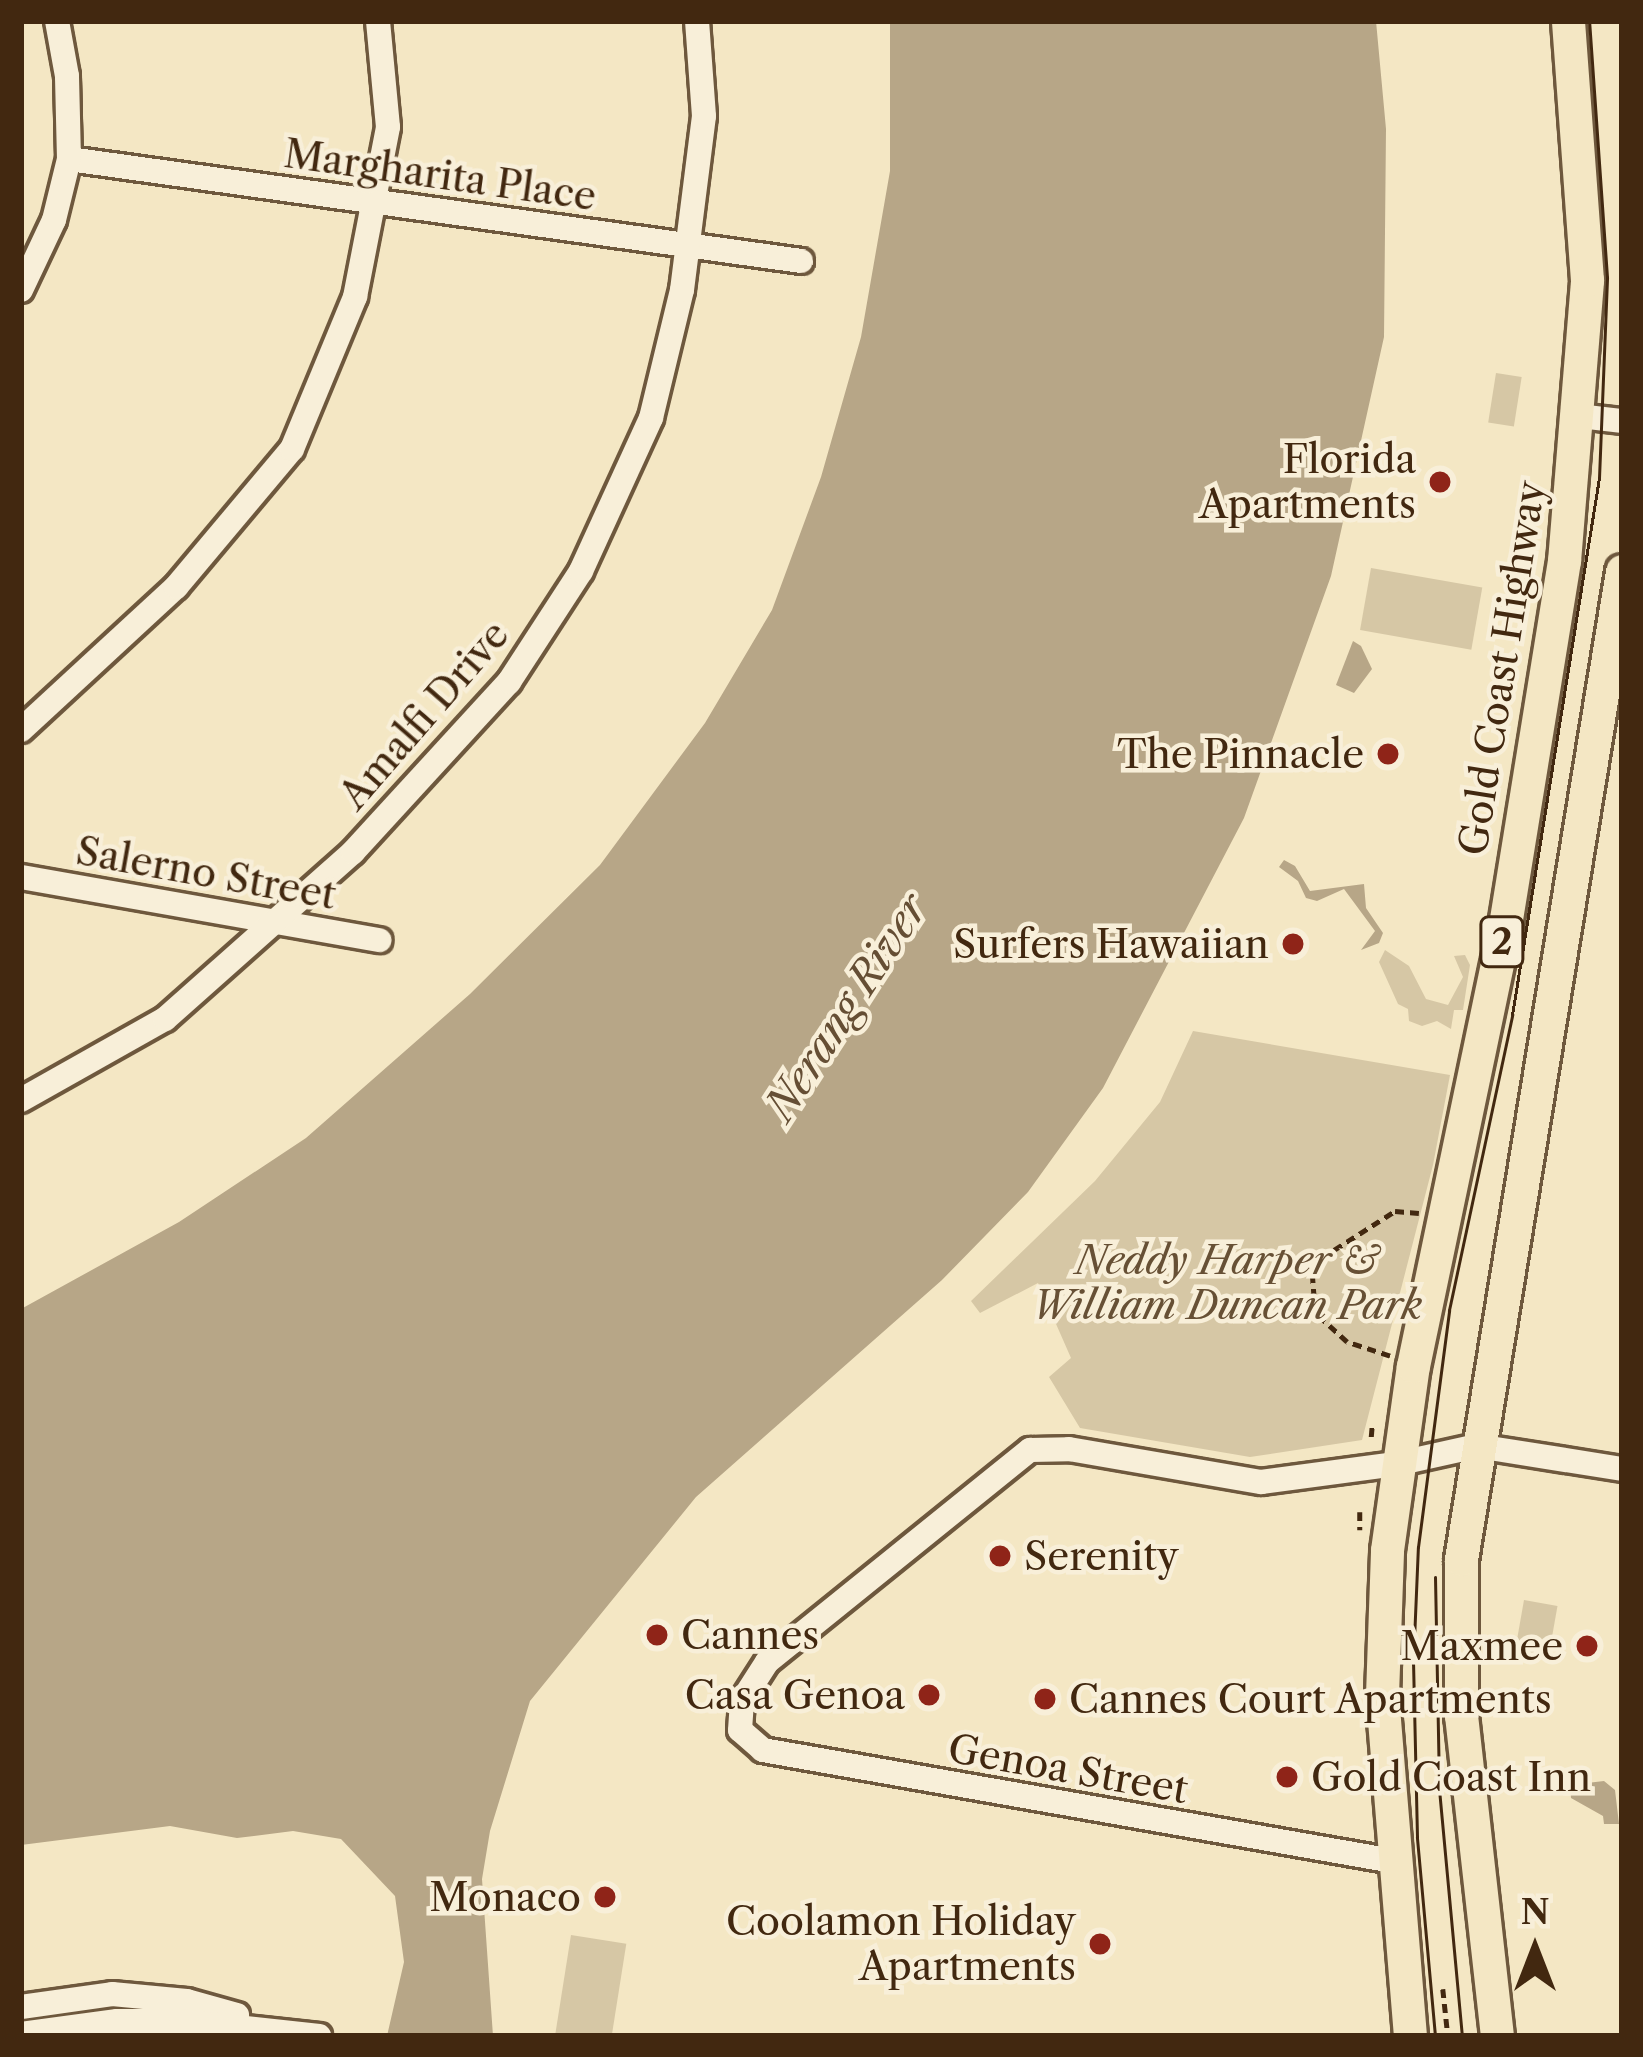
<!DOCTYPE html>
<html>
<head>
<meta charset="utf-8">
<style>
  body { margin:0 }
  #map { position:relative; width:1643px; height:2057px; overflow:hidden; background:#f4e7c4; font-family:"Libre Caslon Text",serif }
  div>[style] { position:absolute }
  .green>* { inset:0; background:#d6c7a5; transform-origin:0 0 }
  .water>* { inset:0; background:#b7a687 }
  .path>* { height:4.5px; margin-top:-2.25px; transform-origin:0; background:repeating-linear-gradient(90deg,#422810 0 9px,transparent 0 15px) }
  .roads { filter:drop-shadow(3px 0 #6e583d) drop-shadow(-3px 0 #6e583d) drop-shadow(0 3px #6e583d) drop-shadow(0 -3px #6e583d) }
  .minor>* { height:24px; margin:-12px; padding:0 12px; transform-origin:12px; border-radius:12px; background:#f8efd9 }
  .highway>* { height:33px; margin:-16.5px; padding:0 16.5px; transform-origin:16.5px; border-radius:16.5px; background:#f4e7c4 }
  .tram>* { height:3px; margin:-1.5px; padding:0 1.5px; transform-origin:1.5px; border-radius:1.5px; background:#422810 }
  .dots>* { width:33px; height:33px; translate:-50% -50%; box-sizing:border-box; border:6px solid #f8efd9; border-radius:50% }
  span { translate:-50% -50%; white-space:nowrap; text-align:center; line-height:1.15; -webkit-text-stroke:9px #f8efd9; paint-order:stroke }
  .shield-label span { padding:3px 9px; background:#f8efd9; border:3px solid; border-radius:9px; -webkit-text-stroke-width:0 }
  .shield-label { font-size:36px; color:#422810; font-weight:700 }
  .street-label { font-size:39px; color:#422810 }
  .poi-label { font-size:39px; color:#422810 }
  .right { translate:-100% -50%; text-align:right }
  .left { translate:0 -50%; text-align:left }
  .park-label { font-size:39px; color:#675035; font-style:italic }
  .water-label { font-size:42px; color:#654e34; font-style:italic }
  .frame { position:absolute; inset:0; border:24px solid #422810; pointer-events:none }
  .north { position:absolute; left:1475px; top:1889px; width:120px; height:120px; -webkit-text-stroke:9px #f8efd9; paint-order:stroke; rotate:0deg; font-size:33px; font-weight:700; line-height:48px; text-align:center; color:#422810 }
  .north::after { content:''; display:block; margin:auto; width:42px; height:54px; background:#422810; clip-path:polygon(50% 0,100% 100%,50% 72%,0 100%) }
</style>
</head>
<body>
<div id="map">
  <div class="green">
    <div style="left:1496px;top:373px;width:26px;height:50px;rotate:9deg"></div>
    <div style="left:1371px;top:568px;width:113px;height:63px;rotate:10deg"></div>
    <div style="clip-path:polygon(1385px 950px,1409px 966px,1426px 999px,1448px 1005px,1463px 977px,1454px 956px,1465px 955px,1470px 965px,1463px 1010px,1454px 1010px,1451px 1029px,1437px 1021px,1422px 1026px,1409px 1021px,1408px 1009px,1398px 1004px,1379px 962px)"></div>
    <div style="clip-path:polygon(1193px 1031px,1450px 1075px,1433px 1165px,1362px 1440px,1250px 1457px,1080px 1428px,1049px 1377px,1071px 1358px,1038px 1283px,980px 1313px,971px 1301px,1095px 1181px,1160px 1102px)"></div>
    <div style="left:1524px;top:1600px;width:34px;height:52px;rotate:10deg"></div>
    <div style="left:571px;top:1935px;width:56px;height:101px;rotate:9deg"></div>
  </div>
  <div class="water">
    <div style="clip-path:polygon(890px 21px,1376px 21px,1386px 129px,1384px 337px,1331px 576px,1244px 818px,1103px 1088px,1028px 1192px,942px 1280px,696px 1497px,530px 1701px,490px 1831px,482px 1879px,493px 2036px,387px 2036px,404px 1962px,395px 1896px,341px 1839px,293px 1831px,237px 1838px,170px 1826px,21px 1845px,21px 1309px,179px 1222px,306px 1138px,470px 994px,600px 865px,705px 723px,772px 610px,821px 477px,861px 337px,890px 171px)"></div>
    <div style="clip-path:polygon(1353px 641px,1361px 646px,1372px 669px,1354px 693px,1336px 685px)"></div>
    <div style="clip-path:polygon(1284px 860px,1295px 866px,1310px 891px,1364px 884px,1366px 908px,1383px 933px,1379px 943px,1361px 950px,1375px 931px,1344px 889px,1317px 901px,1306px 898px,1298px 881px,1279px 867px)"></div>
    <div style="clip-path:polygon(1604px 1781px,1615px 1790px,1619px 1824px,1604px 1824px,1603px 1816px,1571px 1798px,1570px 1785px)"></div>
  </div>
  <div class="path">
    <div style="left:1390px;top:1356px;width:45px;rotate:-162deg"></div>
    <div style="left:1347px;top:1342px;width:43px;rotate:-137.8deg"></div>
    <div style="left:1315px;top:1313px;width:40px;rotate:-94.3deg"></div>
    <div style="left:1312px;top:1273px;width:32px;rotate:-46deg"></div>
    <div style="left:1334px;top:1250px;width:72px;rotate:-32.6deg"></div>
    <div style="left:1395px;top:1211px;width:24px;rotate:5deg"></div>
    <div style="left:1371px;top:1437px;width:12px;rotate:-85deg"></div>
    <div style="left:1360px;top:1512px;width:18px;rotate:90deg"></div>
    <div style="left:1443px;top:1989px;width:47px;rotate:83.9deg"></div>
  </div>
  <div class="roads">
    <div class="minor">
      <div style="left:69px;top:159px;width:739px;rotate:7.93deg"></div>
      <div style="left:21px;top:290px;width:77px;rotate:-64.8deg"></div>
      <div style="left:54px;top:220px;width:63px;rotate:-76.2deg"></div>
      <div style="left:69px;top:159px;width:83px;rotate:-91.4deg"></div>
      <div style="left:67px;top:76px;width:56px;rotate:-100.3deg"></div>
      <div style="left:1579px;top:416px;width:43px;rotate:6.6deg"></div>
      <div style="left:21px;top:730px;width:211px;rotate:-42.7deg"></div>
      <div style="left:176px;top:587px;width:180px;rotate:-50deg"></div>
      <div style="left:292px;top:449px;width:165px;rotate:-67.5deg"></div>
      <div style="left:355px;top:297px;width:173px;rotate:-79deg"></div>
      <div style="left:388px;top:127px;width:106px;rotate:-95.4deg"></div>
      <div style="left:21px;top:877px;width:364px;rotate:10deg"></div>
      <div style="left:21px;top:1100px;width:165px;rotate:-29.4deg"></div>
      <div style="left:165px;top:1019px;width:251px;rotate:-41.6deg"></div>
      <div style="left:353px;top:852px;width:231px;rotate:-47.5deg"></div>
      <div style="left:509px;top:682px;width:132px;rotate:-57deg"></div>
      <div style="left:581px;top:571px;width:168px;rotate:-65.4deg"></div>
      <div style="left:651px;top:418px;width:132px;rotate:-76.4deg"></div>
      <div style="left:682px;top:290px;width:175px;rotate:-82.8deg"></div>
      <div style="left:704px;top:116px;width:95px;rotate:-94.2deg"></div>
      <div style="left:1393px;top:1861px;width:640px;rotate:-170.01deg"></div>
      <div style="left:763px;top:1750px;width:30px;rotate:-139deg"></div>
      <div style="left:740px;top:1730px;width:29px;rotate:-86deg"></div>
      <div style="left:742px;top:1701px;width:46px;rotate:-57.3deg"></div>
      <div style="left:767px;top:1662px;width:338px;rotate:-38.9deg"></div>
      <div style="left:1030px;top:1450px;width:39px;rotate:-1deg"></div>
      <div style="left:1069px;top:1449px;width:195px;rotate:9.8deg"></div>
      <div style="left:1261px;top:1482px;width:136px;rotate:-7.6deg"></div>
      <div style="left:1396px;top:1464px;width:83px;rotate:-12.5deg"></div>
      <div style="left:1477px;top:1446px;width:147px;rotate:9deg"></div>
      <div style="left:21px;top:2007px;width:92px;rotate:-8.1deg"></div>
      <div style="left:112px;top:1994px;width:75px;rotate:5.3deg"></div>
      <div style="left:187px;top:2001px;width:52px;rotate:15.6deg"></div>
      <div style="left:21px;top:2034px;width:97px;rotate:-7.7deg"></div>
      <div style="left:117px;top:2021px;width:64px"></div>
      <div style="left:181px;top:2021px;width:139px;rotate:6.2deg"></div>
    </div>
    <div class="highway">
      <div style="left:1410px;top:2036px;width:342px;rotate:-94.7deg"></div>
      <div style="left:1382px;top:1695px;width:145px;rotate:-88deg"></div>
      <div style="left:1387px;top:1550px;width:186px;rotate:-82deg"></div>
      <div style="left:1413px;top:1366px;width:450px;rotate:-78.2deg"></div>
      <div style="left:1505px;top:925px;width:369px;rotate:-80.8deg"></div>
      <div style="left:1564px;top:561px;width:282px;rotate:-85.3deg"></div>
      <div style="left:1587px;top:280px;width:260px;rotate:-94.2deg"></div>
      <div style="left:1497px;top:2036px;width:322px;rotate:-96.4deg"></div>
      <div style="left:1461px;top:1716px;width:157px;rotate:-90deg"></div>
      <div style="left:1461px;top:1559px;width:1001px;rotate:-80.74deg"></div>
    </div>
  </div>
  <div class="tram">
    <div style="left:1435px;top:1577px;width:212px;rotate:88.9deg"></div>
    <div style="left:1439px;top:1789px;width:248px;rotate:84.7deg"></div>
    <div style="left:1435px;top:2036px;width:200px;rotate:-95.2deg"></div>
    <div style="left:1417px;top:1837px;width:173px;rotate:-91.3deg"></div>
    <div style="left:1413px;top:1664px;width:117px;rotate:-87.6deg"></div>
    <div style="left:1418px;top:1547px;width:239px;rotate:-82.5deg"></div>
    <div style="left:1449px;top:1310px;width:302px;rotate:-77.9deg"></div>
    <div style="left:1512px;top:1015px;width:544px;rotate:-80.8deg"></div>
    <div style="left:1599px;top:478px;width:201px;rotate:-87.7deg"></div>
    <div style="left:1607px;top:277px;width:257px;rotate:-94deg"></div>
  </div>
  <div class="dots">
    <div style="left:1440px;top:482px;background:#8f2418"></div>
    <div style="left:1388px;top:754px;background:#8f2418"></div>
    <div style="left:1293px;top:944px;background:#8f2418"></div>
    <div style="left:1000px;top:1556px;background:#8f2418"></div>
    <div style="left:657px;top:1635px;background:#8f2418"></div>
    <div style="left:1587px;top:1646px;background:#8f2418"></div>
    <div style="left:929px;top:1695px;background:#8f2418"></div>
    <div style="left:1045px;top:1699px;background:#8f2418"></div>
    <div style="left:1287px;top:1777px;background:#8f2418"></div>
    <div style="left:605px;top:1897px;background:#8f2418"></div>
    <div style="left:1100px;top:1944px;background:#8f2418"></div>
  </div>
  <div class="shield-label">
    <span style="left:1502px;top:942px">2</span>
  </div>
  <div class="street-label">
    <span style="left:440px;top:175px;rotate:8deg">Margharita Place</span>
    <span style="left:1502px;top:668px;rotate:-81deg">Gold Coast Highway</span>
    <span style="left:424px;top:715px;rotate:-49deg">Amalfi Drive</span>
    <span style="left:206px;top:873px;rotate:10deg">Salerno Street</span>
    <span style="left:1068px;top:1769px;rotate:10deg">Genoa Street</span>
  </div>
  <div class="poi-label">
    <span class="right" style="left:1416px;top:482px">Florida<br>Apartments</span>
    <span class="right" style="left:1364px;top:754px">The Pinnacle</span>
    <span class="right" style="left:1269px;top:944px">Surfers Hawaiian</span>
    <span class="left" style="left:1024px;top:1556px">Serenity</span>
    <span class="left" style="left:681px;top:1635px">Cannes</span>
    <span class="right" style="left:1563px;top:1646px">Maxmee</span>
    <span class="right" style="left:905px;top:1695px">Casa Genoa</span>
    <span class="left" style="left:1069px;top:1699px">Cannes Court Apartments</span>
    <span class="left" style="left:1311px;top:1777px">Gold Coast Inn</span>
    <span class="right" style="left:581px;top:1897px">Monaco</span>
    <span class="right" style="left:1076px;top:1944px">Coolamon Holiday<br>Apartments</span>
  </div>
  <div class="park-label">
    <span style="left:1227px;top:1283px">Neddy Harper &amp;<br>William Duncan Park</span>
  </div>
  <div class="water-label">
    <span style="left:846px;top:1007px;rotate:-57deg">Nerang River</span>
  </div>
  <div class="frame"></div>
  <div class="north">N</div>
</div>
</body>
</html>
